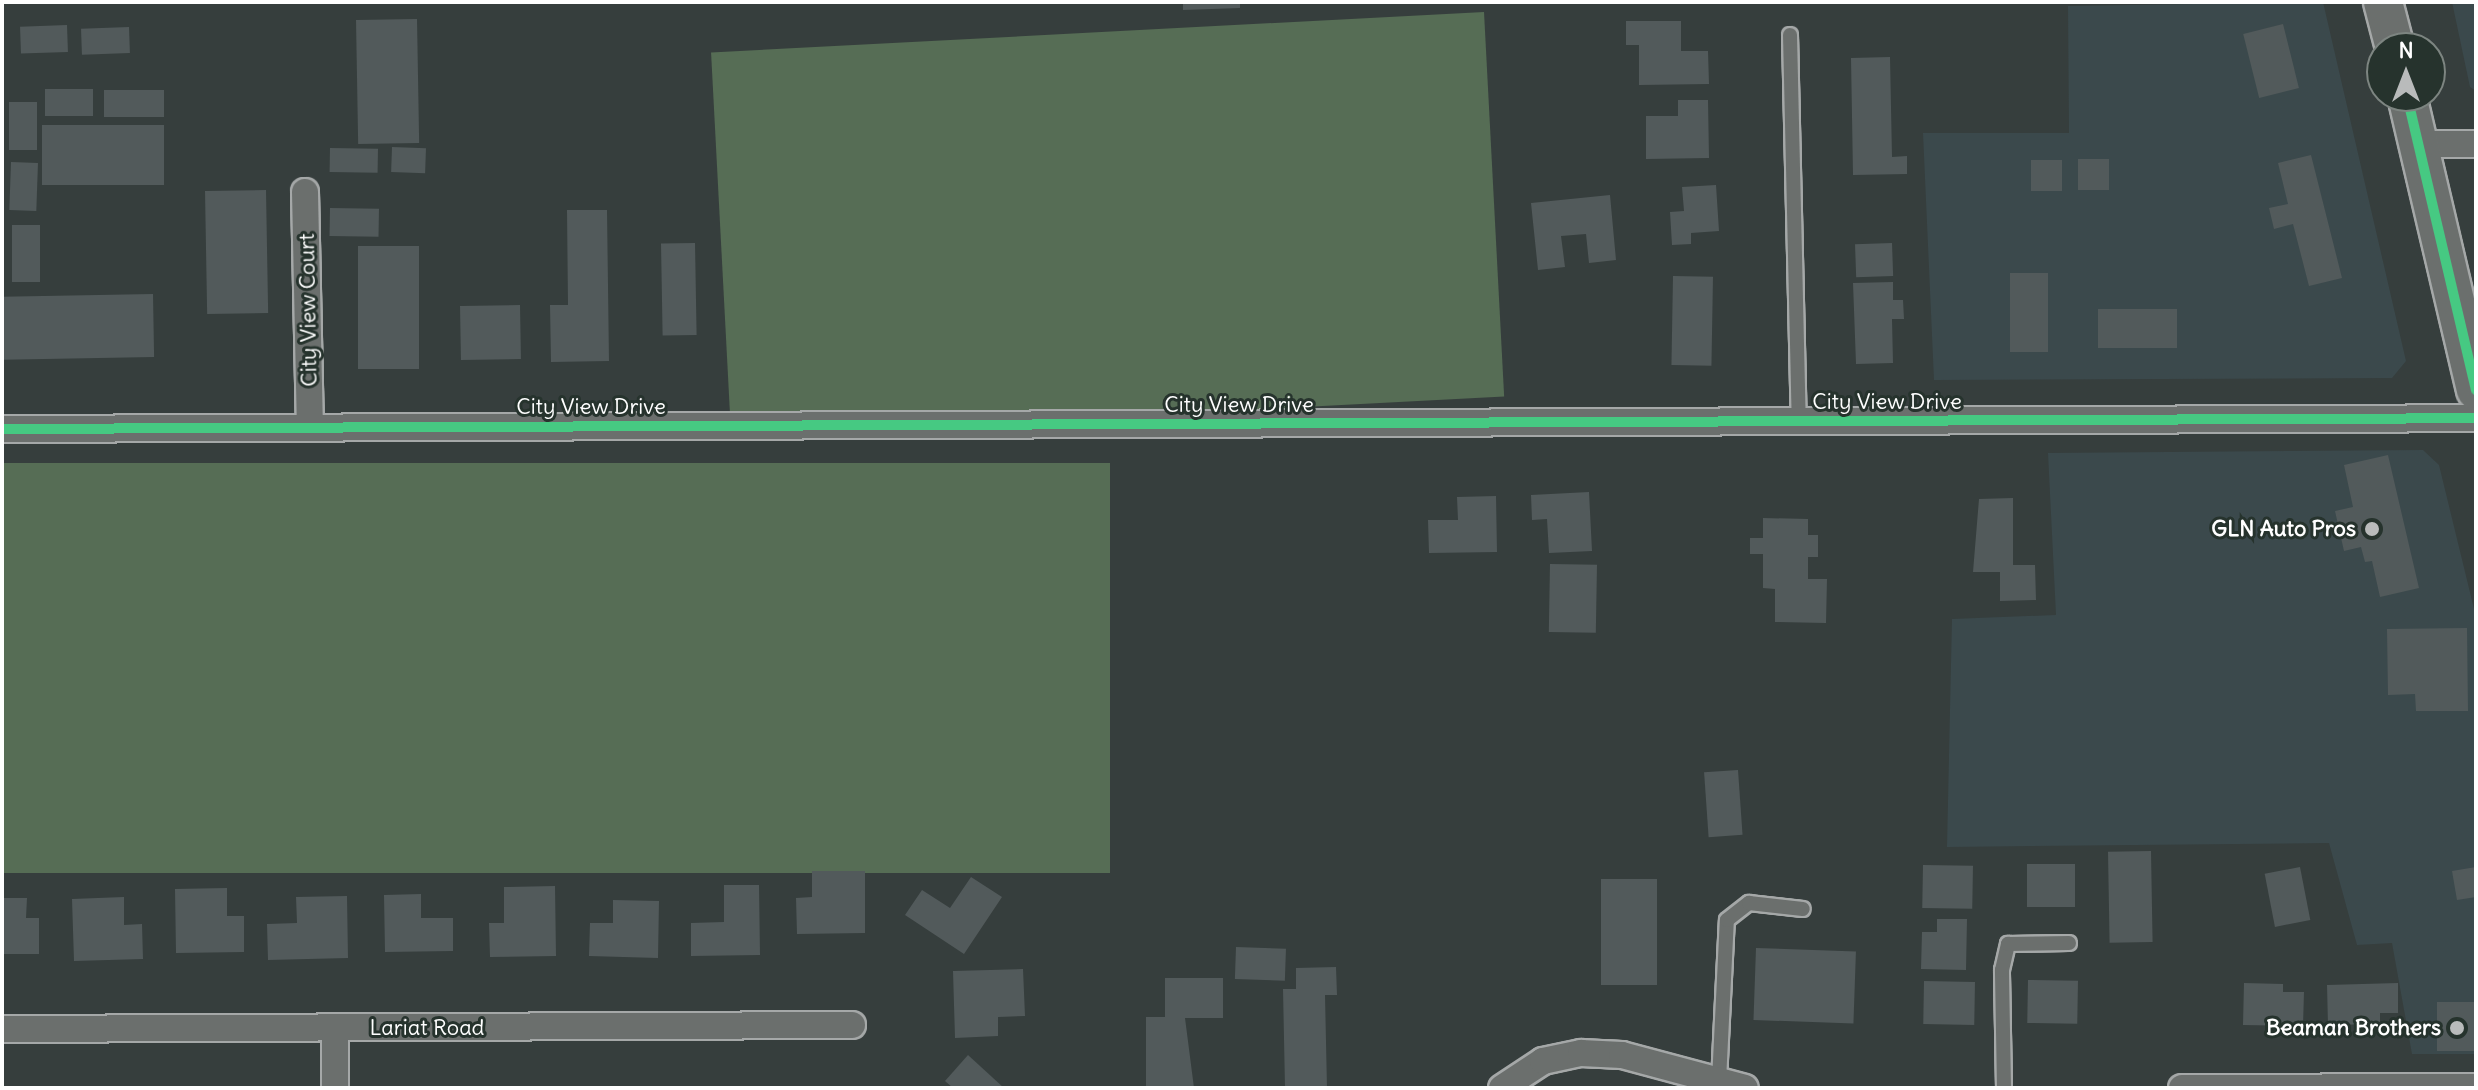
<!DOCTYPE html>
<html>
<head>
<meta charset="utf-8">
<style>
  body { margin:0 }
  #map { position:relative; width:2478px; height:1090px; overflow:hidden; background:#363e3d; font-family:Delius,sans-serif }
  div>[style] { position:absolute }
  .built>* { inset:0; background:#3b494c }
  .green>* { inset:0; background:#566d55; transform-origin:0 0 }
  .building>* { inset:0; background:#525a5b; transform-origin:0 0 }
  .roads { filter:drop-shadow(2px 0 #a5a8a8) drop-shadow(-2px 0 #a5a8a8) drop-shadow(0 2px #a5a8a8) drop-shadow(0 -2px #a5a8a8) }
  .lane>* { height:14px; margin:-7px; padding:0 7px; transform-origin:7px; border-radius:7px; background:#6b6f6d }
  .street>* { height:26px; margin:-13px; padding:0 13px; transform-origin:13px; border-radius:13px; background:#6b6f6d }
  .secondary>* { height:38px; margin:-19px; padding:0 19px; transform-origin:19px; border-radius:19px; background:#6b6f6d }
  .cycleway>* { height:10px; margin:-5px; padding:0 5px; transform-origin:5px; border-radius:5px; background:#46c982 }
  .dots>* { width:22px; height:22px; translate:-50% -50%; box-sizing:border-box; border:4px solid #26332d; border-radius:50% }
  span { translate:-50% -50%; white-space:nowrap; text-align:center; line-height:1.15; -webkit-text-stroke:6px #26332d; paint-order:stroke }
  .street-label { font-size:22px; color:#fff }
  .poi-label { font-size:22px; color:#fff; font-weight:700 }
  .right { translate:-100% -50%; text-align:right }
  .frame { position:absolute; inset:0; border:4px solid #fff; pointer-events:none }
  .north { position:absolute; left:2366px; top:32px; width:80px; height:80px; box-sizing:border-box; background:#26332d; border:2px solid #7d8581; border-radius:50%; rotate:0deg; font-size:22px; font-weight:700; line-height:32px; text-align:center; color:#fff }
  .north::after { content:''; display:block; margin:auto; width:28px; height:36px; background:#b9bbbb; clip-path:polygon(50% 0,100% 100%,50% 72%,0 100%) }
</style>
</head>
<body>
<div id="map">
  <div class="built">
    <div style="clip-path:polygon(2323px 2px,2406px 361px,2392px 378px,1934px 380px,1923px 133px,2069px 133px,2068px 6px)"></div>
    <div style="clip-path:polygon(2452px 2px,2476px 2px,2476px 91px,2470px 87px)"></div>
    <div style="clip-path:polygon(2423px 450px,2439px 465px,2476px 617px,2476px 1054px,2412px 1054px,2392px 943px,2357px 945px,2329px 843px,1947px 847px,1952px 619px,2056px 615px,2048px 453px)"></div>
  </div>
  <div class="green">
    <div style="left:1484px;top:12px;width:385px;height:774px;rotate:87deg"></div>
    <div style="left:2px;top:463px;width:1108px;height:410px"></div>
  </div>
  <div class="building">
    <div style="clip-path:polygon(1183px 2px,1240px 2px,1240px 8px,1183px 10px)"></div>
    <div style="left:417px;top:19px;width:124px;height:61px;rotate:89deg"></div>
    <div style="clip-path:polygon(1626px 21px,1681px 21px,1681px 51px,1708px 51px,1709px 84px,1639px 85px,1639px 45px,1626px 45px)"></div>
    <div style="left:2283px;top:24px;width:66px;height:41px;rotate:76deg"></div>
    <div style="left:67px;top:25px;width:27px;height:47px;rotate:88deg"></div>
    <div style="left:129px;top:27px;width:26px;height:48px;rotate:88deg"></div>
    <div style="clip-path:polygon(1890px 57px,1892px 157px,1907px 156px,1907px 174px,1853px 175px,1851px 58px)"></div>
    <div style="left:93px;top:89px;width:27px;height:48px;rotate:90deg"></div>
    <div style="left:164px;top:90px;width:27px;height:60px;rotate:90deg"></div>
    <div style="clip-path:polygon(1678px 100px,1708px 100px,1709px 158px,1646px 159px,1646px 116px,1678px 116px)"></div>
    <div style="left:9px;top:102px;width:28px;height:48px"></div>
    <div style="left:42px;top:125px;width:122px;height:60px"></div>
    <div style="left:392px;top:147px;width:34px;height:25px;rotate:2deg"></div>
    <div style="left:330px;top:148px;width:48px;height:24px;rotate:1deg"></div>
    <div style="clip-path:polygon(2311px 155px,2342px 278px,2309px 286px,2293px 224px,2274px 229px,2269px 208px,2288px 204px,2278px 163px)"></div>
    <div style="left:2078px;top:159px;width:31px;height:31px"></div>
    <div style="left:2031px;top:160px;width:31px;height:31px"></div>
    <div style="left:11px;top:162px;width:27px;height:48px;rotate:2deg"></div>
    <div style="clip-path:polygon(1716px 185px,1719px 231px,1691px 233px,1691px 244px,1672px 245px,1670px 212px,1684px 211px,1682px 187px)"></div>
    <div style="left:266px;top:190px;width:123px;height:61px;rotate:89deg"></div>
    <div style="clip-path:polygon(1610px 195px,1616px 260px,1589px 263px,1586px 234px,1561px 236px,1565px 267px,1538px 270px,1531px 203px)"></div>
    <div style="left:330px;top:208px;width:49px;height:28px;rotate:1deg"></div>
    <div style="clip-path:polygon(567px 210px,607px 210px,609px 361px,551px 362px,550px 305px,568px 305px)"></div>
    <div style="left:12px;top:225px;width:28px;height:57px"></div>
    <div style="left:695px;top:243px;width:92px;height:34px;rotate:89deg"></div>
    <div style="left:1892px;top:243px;width:33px;height:37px;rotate:88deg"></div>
    <div style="left:419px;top:246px;width:123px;height:61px;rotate:90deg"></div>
    <div style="left:2010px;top:273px;width:38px;height:79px"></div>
    <div style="left:1673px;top:276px;width:40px;height:89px;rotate:1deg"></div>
    <div style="clip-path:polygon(1893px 282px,1893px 300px,1903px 300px,1904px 319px,1892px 319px,1893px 363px,1856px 364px,1853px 283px)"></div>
    <div style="left:153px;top:294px;width:63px;height:151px;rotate:89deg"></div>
    <div style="left:520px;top:305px;width:54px;height:60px;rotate:89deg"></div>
    <div style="left:2098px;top:309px;width:79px;height:39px"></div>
    <div style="clip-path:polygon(2388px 455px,2419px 588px,2380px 597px,2372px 561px,2365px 562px,2361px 547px,2344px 551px,2335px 511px,2353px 507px,2344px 465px)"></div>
    <div style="clip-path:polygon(1589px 492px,1592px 551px,1549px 553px,1547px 519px,1532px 520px,1531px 495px)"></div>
    <div style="clip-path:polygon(1496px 496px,1497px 552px,1429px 553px,1428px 520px,1458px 520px,1457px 497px)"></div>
    <div style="clip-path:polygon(2013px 498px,2013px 565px,2035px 565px,2036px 600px,2000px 601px,2000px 572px,1973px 572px,1979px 499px)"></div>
    <div style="clip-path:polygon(1763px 518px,1808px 519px,1808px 535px,1818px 535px,1818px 557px,1808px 557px,1808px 579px,1827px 579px,1826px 623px,1775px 622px,1775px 589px,1763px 588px,1763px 554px,1750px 554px,1750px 538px,1763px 538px)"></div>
    <div style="left:1550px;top:564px;width:47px;height:68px;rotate:1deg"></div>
    <div style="clip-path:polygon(2467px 628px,2468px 711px,2416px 711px,2415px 694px,2388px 695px,2387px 629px)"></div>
    <div style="left:1738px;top:770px;width:65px;height:34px;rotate:86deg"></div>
    <div style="left:2151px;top:851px;width:91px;height:43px;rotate:89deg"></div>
    <div style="left:2027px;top:864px;width:48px;height:43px"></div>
    <div style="left:1923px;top:865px;width:50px;height:43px;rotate:1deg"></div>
    <div style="left:2300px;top:867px;width:54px;height:36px;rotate:79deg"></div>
    <div style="clip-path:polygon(2476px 867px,2476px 897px,2457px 900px,2452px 871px)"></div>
    <div style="clip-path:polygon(812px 871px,865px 871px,865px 933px,797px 934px,796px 898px,812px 897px)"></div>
    <div style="clip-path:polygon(971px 877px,1002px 897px,964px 954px,905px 915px,922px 890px,950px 908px)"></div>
    <div style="left:1601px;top:879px;width:56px;height:106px"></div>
    <div style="clip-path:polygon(724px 885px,759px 885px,760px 955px,691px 956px,691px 923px,724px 922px)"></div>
    <div style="clip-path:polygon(555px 886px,556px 956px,490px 957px,489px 923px,504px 923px,504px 887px)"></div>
    <div style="clip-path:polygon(227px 888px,227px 916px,244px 916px,244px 952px,176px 953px,175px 889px)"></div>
    <div style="clip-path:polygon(421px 894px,421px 918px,453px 918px,453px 951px,385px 952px,384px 895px)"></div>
    <div style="clip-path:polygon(347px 896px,348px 958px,268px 960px,267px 924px,297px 923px,296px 897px)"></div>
    <div style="clip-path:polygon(124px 897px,124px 925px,142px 924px,143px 959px,74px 961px,72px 899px)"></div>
    <div style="clip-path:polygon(2px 898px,27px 898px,26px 918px,39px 918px,39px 954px,2px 954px)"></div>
    <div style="clip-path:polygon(613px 900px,659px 901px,658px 958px,589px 956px,590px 923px,613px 923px)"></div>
    <div style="clip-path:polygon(1937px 919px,1967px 919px,1966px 970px,1921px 969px,1922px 932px,1937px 932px)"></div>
    <div style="left:1236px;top:947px;width:50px;height:32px;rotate:2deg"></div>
    <div style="left:1756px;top:948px;width:100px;height:72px;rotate:2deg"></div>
    <div style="clip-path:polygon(1336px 967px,1337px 995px,1325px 995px,1327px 1088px,1285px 1088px,1283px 989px,1296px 989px,1296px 968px)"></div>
    <div style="clip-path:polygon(1023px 969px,1025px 1016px,998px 1017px,998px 1036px,955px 1038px,953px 971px)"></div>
    <div style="clip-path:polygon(1165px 978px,1223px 978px,1223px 1018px,1185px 1018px,1194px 1088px,1146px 1088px,1146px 1017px,1165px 1017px)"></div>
    <div style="left:2028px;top:980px;width:50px;height:43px;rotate:1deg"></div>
    <div style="left:1924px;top:981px;width:51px;height:43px;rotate:1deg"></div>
    <div style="clip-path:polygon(2244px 983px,2283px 984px,2283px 992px,2304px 992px,2303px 1026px,2243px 1025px)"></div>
    <div style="clip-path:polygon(2398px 983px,2398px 1013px,2380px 1013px,2380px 1024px,2328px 1025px,2327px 985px)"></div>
    <div style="left:2476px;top:1002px;width:49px;height:39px;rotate:90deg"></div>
    <div style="clip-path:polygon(968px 1055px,1004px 1088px,953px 1088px,945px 1081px)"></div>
  </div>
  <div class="roads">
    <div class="lane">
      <div style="left:1790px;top:35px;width:388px;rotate:88.7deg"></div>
      <div style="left:1719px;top:1081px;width:161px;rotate:-87.2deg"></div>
      <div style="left:1727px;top:920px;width:28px;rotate:-38deg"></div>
      <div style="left:1749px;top:903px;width:54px;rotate:6.3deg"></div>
      <div style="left:2004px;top:1088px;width:118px;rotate:-91deg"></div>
      <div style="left:2002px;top:970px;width:27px;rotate:-77deg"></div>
      <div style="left:2008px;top:944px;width:61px;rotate:-0.9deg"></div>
    </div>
    <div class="street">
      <div style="left:2420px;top:144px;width:56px"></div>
      <div style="left:305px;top:192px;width:235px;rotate:88.8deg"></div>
      <div style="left:2px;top:429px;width:2474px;rotate:-0.25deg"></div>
      <div style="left:335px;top:1028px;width:60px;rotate:90deg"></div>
      <div style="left:2px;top:1029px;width:850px;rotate:-0.27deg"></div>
      <div style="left:1502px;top:1088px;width:49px;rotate:-33.4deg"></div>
      <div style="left:1543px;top:1061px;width:39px;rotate:-12deg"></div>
      <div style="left:1581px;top:1053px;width:41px;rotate:2.8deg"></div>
      <div style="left:1622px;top:1055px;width:127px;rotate:15deg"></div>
      <div style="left:2182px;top:1088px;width:294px;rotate:-0.2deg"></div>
    </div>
    <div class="secondary">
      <div style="left:2383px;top:2px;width:48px;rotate:75.4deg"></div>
      <div style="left:2407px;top:96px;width:302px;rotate:76.8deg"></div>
    </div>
  </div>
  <div class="cycleway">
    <div style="left:2407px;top:96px;width:302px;rotate:76.8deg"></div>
    <div style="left:2px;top:429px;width:2474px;rotate:-0.25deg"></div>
  </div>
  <div class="dots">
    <div style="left:2372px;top:529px;background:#b9bbbb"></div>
    <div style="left:2457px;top:1028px;background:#b9bbbb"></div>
  </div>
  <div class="street-label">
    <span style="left:308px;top:310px;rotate:-91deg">City View Court</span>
    <span style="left:1887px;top:402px">City View Drive</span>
    <span style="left:1239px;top:405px">City View Drive</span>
    <span style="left:591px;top:407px">City View Drive</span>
    <span style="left:427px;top:1028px">Lariat Road</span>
  </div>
  <div class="poi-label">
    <span class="right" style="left:2356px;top:529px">GLN Auto Pros</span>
    <span class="right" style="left:2441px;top:1028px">Beaman Brothers</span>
  </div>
  <div class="frame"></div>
  <div class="north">N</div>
</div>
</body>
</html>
